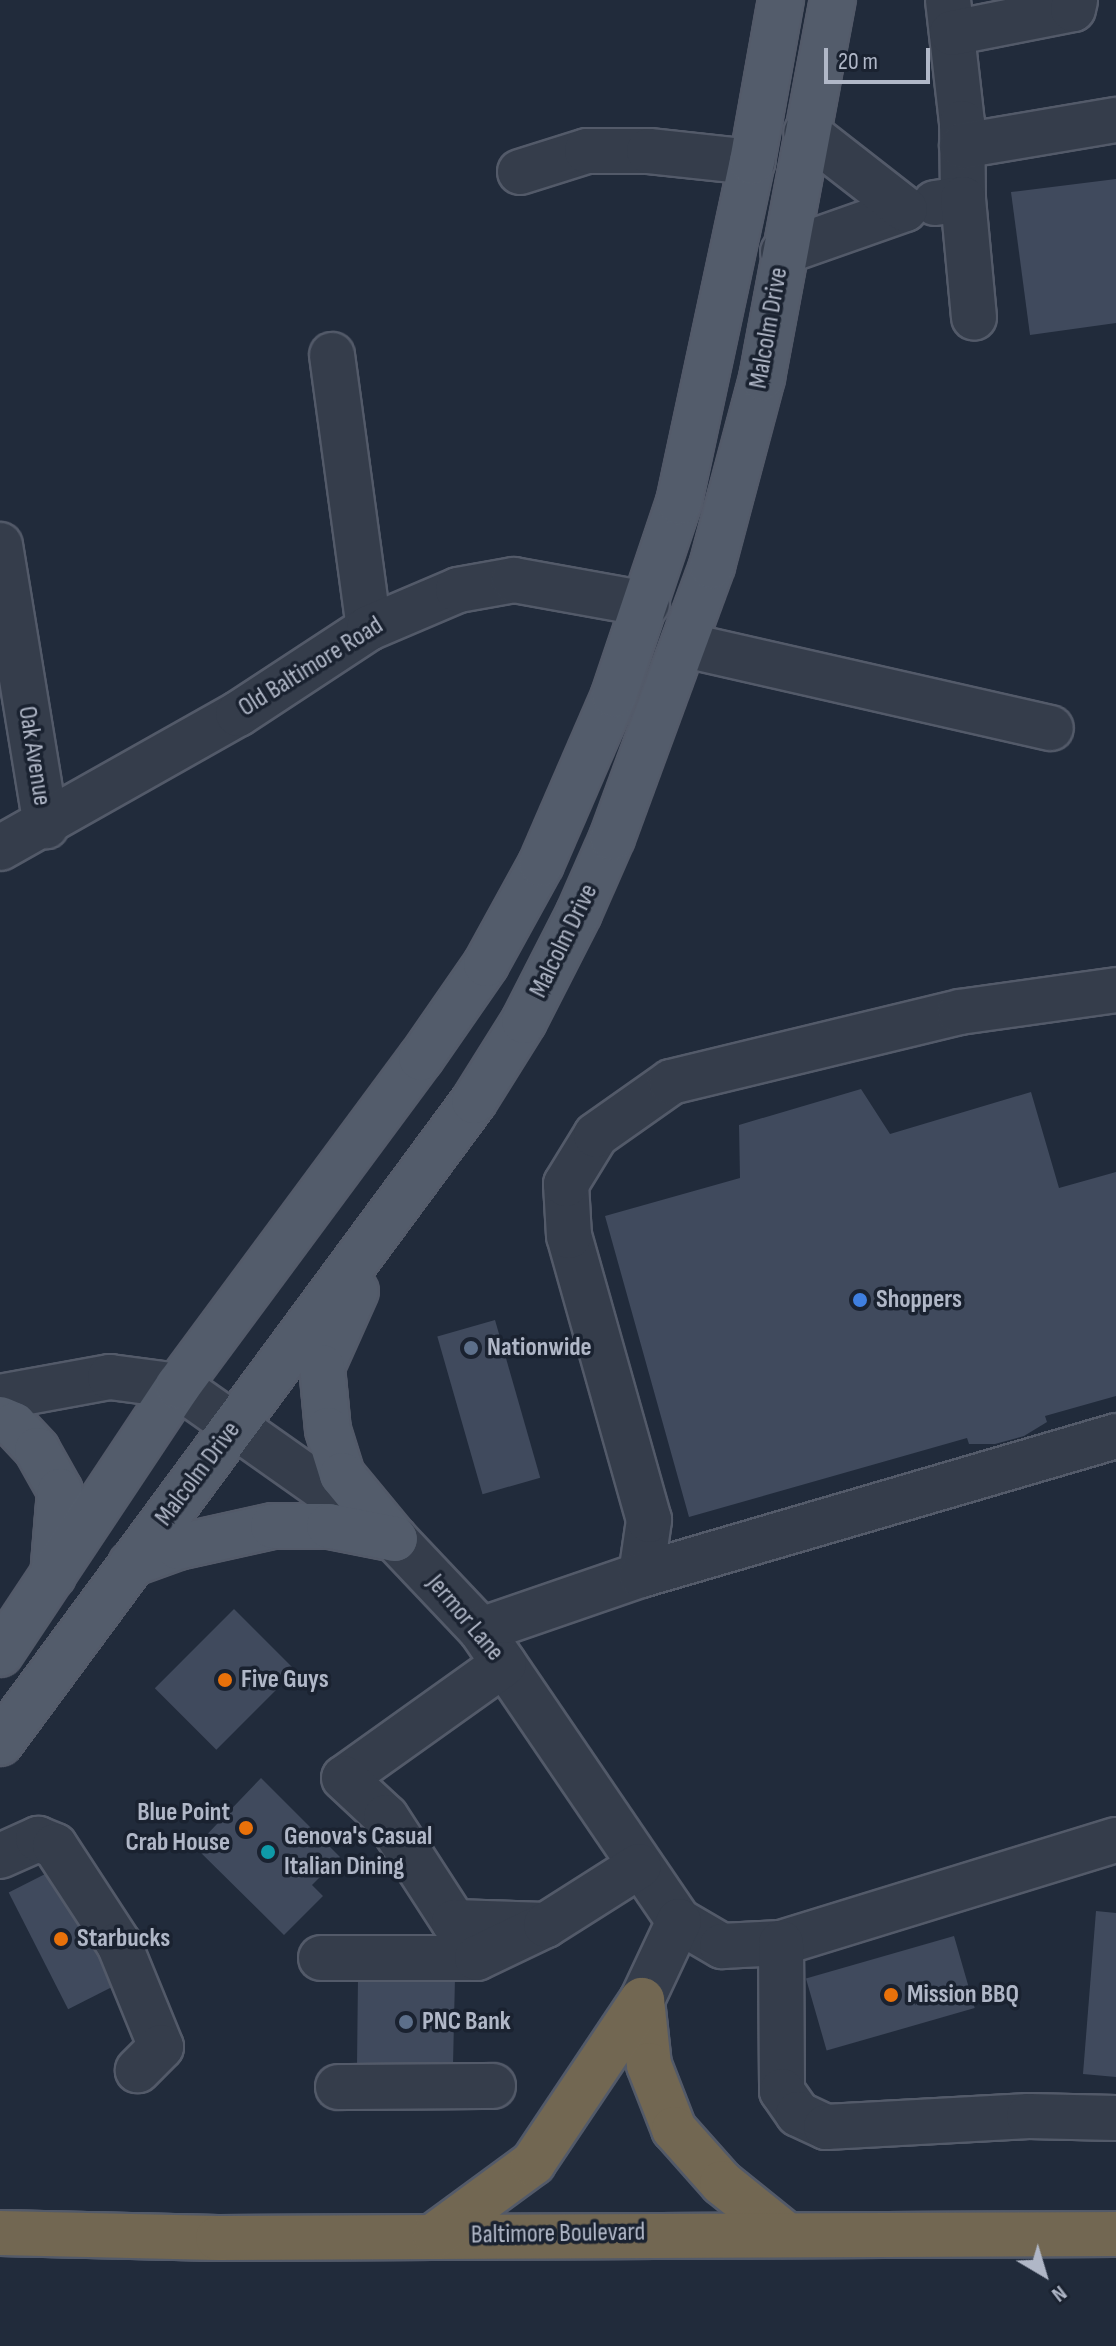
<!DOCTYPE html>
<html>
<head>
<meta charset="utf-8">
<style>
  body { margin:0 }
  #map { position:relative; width:1116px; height:2346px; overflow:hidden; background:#212b3b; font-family:"Sofia Sans Condensed",sans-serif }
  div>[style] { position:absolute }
  .building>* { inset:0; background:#404a5d; transform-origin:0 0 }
  .roads { filter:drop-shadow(2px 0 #535a69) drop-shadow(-2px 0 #535a69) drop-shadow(0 2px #535a69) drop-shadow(0 -2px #535a69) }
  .minor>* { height:44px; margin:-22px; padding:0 22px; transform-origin:22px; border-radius:22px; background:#353d4b }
  .major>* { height:44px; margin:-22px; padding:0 22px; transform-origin:22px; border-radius:22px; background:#535c6b }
  .highway>* { height:44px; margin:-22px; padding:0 22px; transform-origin:22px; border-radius:22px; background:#726752 }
  .dots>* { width:22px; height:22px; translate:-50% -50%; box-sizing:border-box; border:4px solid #1a2230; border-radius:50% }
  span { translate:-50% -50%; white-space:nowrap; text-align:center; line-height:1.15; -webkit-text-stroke:7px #1a2230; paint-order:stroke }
  .street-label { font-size:26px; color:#b0b7c7 }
  .poi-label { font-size:26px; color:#b0b7c7; font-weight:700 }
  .left { translate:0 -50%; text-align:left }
  .right { translate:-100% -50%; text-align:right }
  .north { position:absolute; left:1004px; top:2234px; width:80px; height:80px; -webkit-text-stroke:6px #1a2230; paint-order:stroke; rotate:142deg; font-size:22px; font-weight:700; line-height:32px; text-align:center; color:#b0b7c7 }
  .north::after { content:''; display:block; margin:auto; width:28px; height:36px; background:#b0b7c7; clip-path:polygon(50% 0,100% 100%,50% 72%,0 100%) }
  .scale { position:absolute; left:824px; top:48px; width:106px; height:36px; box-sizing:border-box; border:4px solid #b0b7c7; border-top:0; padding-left:10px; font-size:24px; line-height:28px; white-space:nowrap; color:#b0b7c7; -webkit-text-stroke:6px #1a2230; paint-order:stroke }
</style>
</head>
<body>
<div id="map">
  <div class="building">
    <div style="clip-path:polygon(1116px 179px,1116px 323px,1030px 335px,1011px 192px)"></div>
    <div style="clip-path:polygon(861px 1089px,890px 1134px,1031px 1092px,1059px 1188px,1116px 1172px,1116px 1396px,1045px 1416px,1047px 1422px,1024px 1436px,995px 1444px,969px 1444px,967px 1438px,689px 1517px,605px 1216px,740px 1178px,739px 1125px)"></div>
    <div style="left:495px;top:1320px;width:164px;height:60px;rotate:74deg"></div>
    <div style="left:234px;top:1609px;width:87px;height:112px;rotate:45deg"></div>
    <div style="clip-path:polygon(261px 1778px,340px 1857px,312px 1885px,323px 1896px,284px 1935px,195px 1847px)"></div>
    <div style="left:55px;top:1869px;width:131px;height:52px;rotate:63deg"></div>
    <div style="clip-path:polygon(1096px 1911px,1116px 1913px,1116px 2077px,1083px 2074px)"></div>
    <div style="left:954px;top:1936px;width:75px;height:154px;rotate:74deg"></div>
    <div style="clip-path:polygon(358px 1977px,455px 1978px,453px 2065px,432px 2065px,433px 2109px,390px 2110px,390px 2065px,357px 2065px)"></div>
  </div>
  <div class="roads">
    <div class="minor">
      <div style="left:948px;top:0;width:124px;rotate:83.5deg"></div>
      <div style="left:962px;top:123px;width:76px;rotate:89.2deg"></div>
      <div style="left:952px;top:33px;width:123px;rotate:-11.2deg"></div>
      <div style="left:1073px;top:9px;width:9px;rotate:-77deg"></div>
      <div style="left:962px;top:146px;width:156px;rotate:-9.6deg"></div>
      <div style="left:520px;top:172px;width:70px;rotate:-17.4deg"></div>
      <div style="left:587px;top:151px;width:62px"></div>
      <div style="left:649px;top:151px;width:104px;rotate:6.1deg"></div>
      <div style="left:935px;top:203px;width:28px;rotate:-8deg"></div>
      <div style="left:963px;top:199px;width:119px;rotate:84.7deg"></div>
      <div style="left:783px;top:252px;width:129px;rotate:-19.4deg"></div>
      <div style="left:905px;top:209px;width:125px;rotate:-142.1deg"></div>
      <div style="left:332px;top:355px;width:275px;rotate:82.3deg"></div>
      <div style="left:0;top:545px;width:285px;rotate:80.7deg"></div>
      <div style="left:685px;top:645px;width:375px;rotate:12.8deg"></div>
      <div style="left:0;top:848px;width:273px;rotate:-29.4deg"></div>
      <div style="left:238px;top:714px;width:157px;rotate:-33.3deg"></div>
      <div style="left:369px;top:628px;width:97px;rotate:-23.1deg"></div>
      <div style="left:458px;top:590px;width:57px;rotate:-10.1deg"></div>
      <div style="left:514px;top:580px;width:135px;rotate:10.2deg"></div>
      <div style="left:0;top:1397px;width:112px;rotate:-10.3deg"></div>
      <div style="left:110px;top:1377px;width:69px;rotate:7.5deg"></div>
      <div style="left:178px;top:1386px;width:266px;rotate:35.2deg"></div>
      <div style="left:395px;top:1539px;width:125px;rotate:46.6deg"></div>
      <div style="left:481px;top:1630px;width:352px;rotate:55.8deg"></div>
      <div style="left:679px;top:1921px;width:50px;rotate:30.2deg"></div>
      <div style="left:722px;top:1946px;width:59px;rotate:-2.9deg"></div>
      <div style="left:781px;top:1943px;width:350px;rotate:-17.1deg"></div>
      <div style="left:641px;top:1575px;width:56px;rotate:-81.7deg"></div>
      <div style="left:649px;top:1520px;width:295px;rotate:-105.7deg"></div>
      <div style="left:569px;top:1236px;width:52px;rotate:-93.3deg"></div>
      <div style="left:566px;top:1184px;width:57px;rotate:-58.5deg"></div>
      <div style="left:596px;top:1135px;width:92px;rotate:-35.2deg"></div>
      <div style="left:671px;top:1082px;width:297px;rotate:-13.6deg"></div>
      <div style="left:960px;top:1012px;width:158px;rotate:-8deg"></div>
      <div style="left:481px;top:1630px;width:169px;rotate:-19deg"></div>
      <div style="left:641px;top:1575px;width:495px;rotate:-16.3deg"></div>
      <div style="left:504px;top:1664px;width:196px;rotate:144.5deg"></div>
      <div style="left:344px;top:1778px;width:57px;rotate:42.9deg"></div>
      <div style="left:386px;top:1817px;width:125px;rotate:57.1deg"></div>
      <div style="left:454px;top:1922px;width:92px;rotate:1.9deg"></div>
      <div style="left:0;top:1856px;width:42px;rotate:-24.1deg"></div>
      <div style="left:38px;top:1839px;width:18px;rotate:22deg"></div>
      <div style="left:55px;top:1846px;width:117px;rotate:56.9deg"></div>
      <div style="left:119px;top:1944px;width:111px;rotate:67.8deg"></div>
      <div style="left:161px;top:2047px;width:33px;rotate:135deg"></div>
      <div style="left:781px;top:1943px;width:148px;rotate:89.6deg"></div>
      <div style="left:782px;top:2091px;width:28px;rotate:55deg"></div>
      <div style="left:798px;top:2114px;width:31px;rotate:25deg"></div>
      <div style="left:826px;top:2127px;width:203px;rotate:-3.1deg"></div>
      <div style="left:1029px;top:2116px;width:87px;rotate:1.3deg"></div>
      <div style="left:321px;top:1958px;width:156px"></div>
      <div style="left:477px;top:1958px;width:76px;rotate:-25.6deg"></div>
      <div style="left:546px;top:1925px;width:110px;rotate:-32.4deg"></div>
      <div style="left:642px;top:2000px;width:87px;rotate:-64.9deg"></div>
      <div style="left:338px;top:2087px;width:155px;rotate:-0.4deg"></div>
    </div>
    <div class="major">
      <div style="left:356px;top:1291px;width:83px;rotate:114.1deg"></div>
      <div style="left:322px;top:1367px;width:63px;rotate:84.6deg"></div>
      <div style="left:328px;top:1430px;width:47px;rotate:72.7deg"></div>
      <div style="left:342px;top:1475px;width:83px;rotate:50.4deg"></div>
      <div style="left:0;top:1419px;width:15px;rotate:23deg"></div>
      <div style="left:14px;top:1425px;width:34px;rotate:47deg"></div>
      <div style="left:37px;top:1450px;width:47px;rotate:60.7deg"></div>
      <div style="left:60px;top:1491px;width:85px;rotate:94.7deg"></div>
      <div style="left:131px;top:1564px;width:50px;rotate:-19.9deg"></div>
      <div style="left:178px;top:1547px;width:97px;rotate:-12.5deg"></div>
      <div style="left:273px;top:1526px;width:56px"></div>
      <div style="left:329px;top:1526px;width:67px;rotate:11.1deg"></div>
      <div style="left:0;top:1654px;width:322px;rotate:-56.4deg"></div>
      <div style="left:178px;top:1386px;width:408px;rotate:-53.5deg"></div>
      <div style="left:421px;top:1058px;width:114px;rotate:-55.3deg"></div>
      <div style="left:486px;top:964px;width:114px;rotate:-61.2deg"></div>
      <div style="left:541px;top:864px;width:184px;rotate:-66.6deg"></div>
      <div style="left:614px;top:695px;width:204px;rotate:-71.4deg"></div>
      <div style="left:679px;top:502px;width:348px;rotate:-77.9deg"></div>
      <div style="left:752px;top:162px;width:165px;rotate:-79.9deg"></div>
      <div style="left:0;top:1743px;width:798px;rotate:-53.56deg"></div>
      <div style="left:474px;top:1101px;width:94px;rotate:-58deg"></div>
      <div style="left:524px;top:1021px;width:121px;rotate:-63deg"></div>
      <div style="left:579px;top:913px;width:82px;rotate:-66.3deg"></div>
      <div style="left:612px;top:838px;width:290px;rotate:-69.8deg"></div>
      <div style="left:712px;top:566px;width:195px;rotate:-75.1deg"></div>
      <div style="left:762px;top:378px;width:385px;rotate:-79.4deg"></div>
    </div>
    <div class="highway">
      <div style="left:642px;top:2000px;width:65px;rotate:83.9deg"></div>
      <div style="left:649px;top:2065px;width:69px;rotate:68.7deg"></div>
      <div style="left:674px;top:2129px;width:72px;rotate:48.4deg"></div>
      <div style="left:722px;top:2183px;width:78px;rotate:38.8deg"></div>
      <div style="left:0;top:2233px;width:218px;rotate:1.3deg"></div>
      <div style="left:218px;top:2238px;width:898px;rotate:-0.26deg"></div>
      <div style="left:435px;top:2235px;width:122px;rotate:-36.3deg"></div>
      <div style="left:533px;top:2163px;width:196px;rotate:-56.2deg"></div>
    </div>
  </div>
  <div class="dots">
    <div style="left:860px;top:1300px;background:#3f7fe0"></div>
    <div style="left:471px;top:1348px;background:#5c6f8a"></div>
    <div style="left:225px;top:1680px;background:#e8710a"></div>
    <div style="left:246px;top:1828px;background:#e8710a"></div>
    <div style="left:268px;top:1852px;background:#0f9aa8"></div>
    <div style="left:61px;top:1939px;background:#e8710a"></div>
    <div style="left:891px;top:1995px;background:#e8710a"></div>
    <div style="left:406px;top:2022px;background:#5c6f8a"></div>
  </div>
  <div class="street-label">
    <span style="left:769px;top:328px;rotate:-80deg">Malcolm Drive</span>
    <span style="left:311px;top:667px;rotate:-32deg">Old Baltimore Road</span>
    <span style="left:34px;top:756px;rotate:81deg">Oak Avenue</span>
    <span style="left:564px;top:941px;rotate:-64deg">Malcolm Drive</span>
    <span style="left:198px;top:1474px;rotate:-53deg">Malcolm Drive</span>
    <span style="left:465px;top:1618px;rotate:50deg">Jermor Lane</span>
    <span style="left:558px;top:2234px;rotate:-1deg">Baltimore Boulevard</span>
  </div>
  <div class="poi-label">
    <span class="left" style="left:876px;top:1300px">Shoppers</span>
    <span class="left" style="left:487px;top:1348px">Nationwide</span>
    <span class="left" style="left:241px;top:1680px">Five Guys</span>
    <span class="right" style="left:230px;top:1828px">Blue Point<br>Crab House</span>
    <span class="left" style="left:284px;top:1852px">Genova's Casual<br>Italian Dining</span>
    <span class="left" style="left:77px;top:1939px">Starbucks</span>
    <span class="left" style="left:907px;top:1995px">Mission BBQ</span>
    <span class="left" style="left:422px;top:2022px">PNC Bank</span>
  </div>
  <div class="north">N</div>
  <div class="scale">20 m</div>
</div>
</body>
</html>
